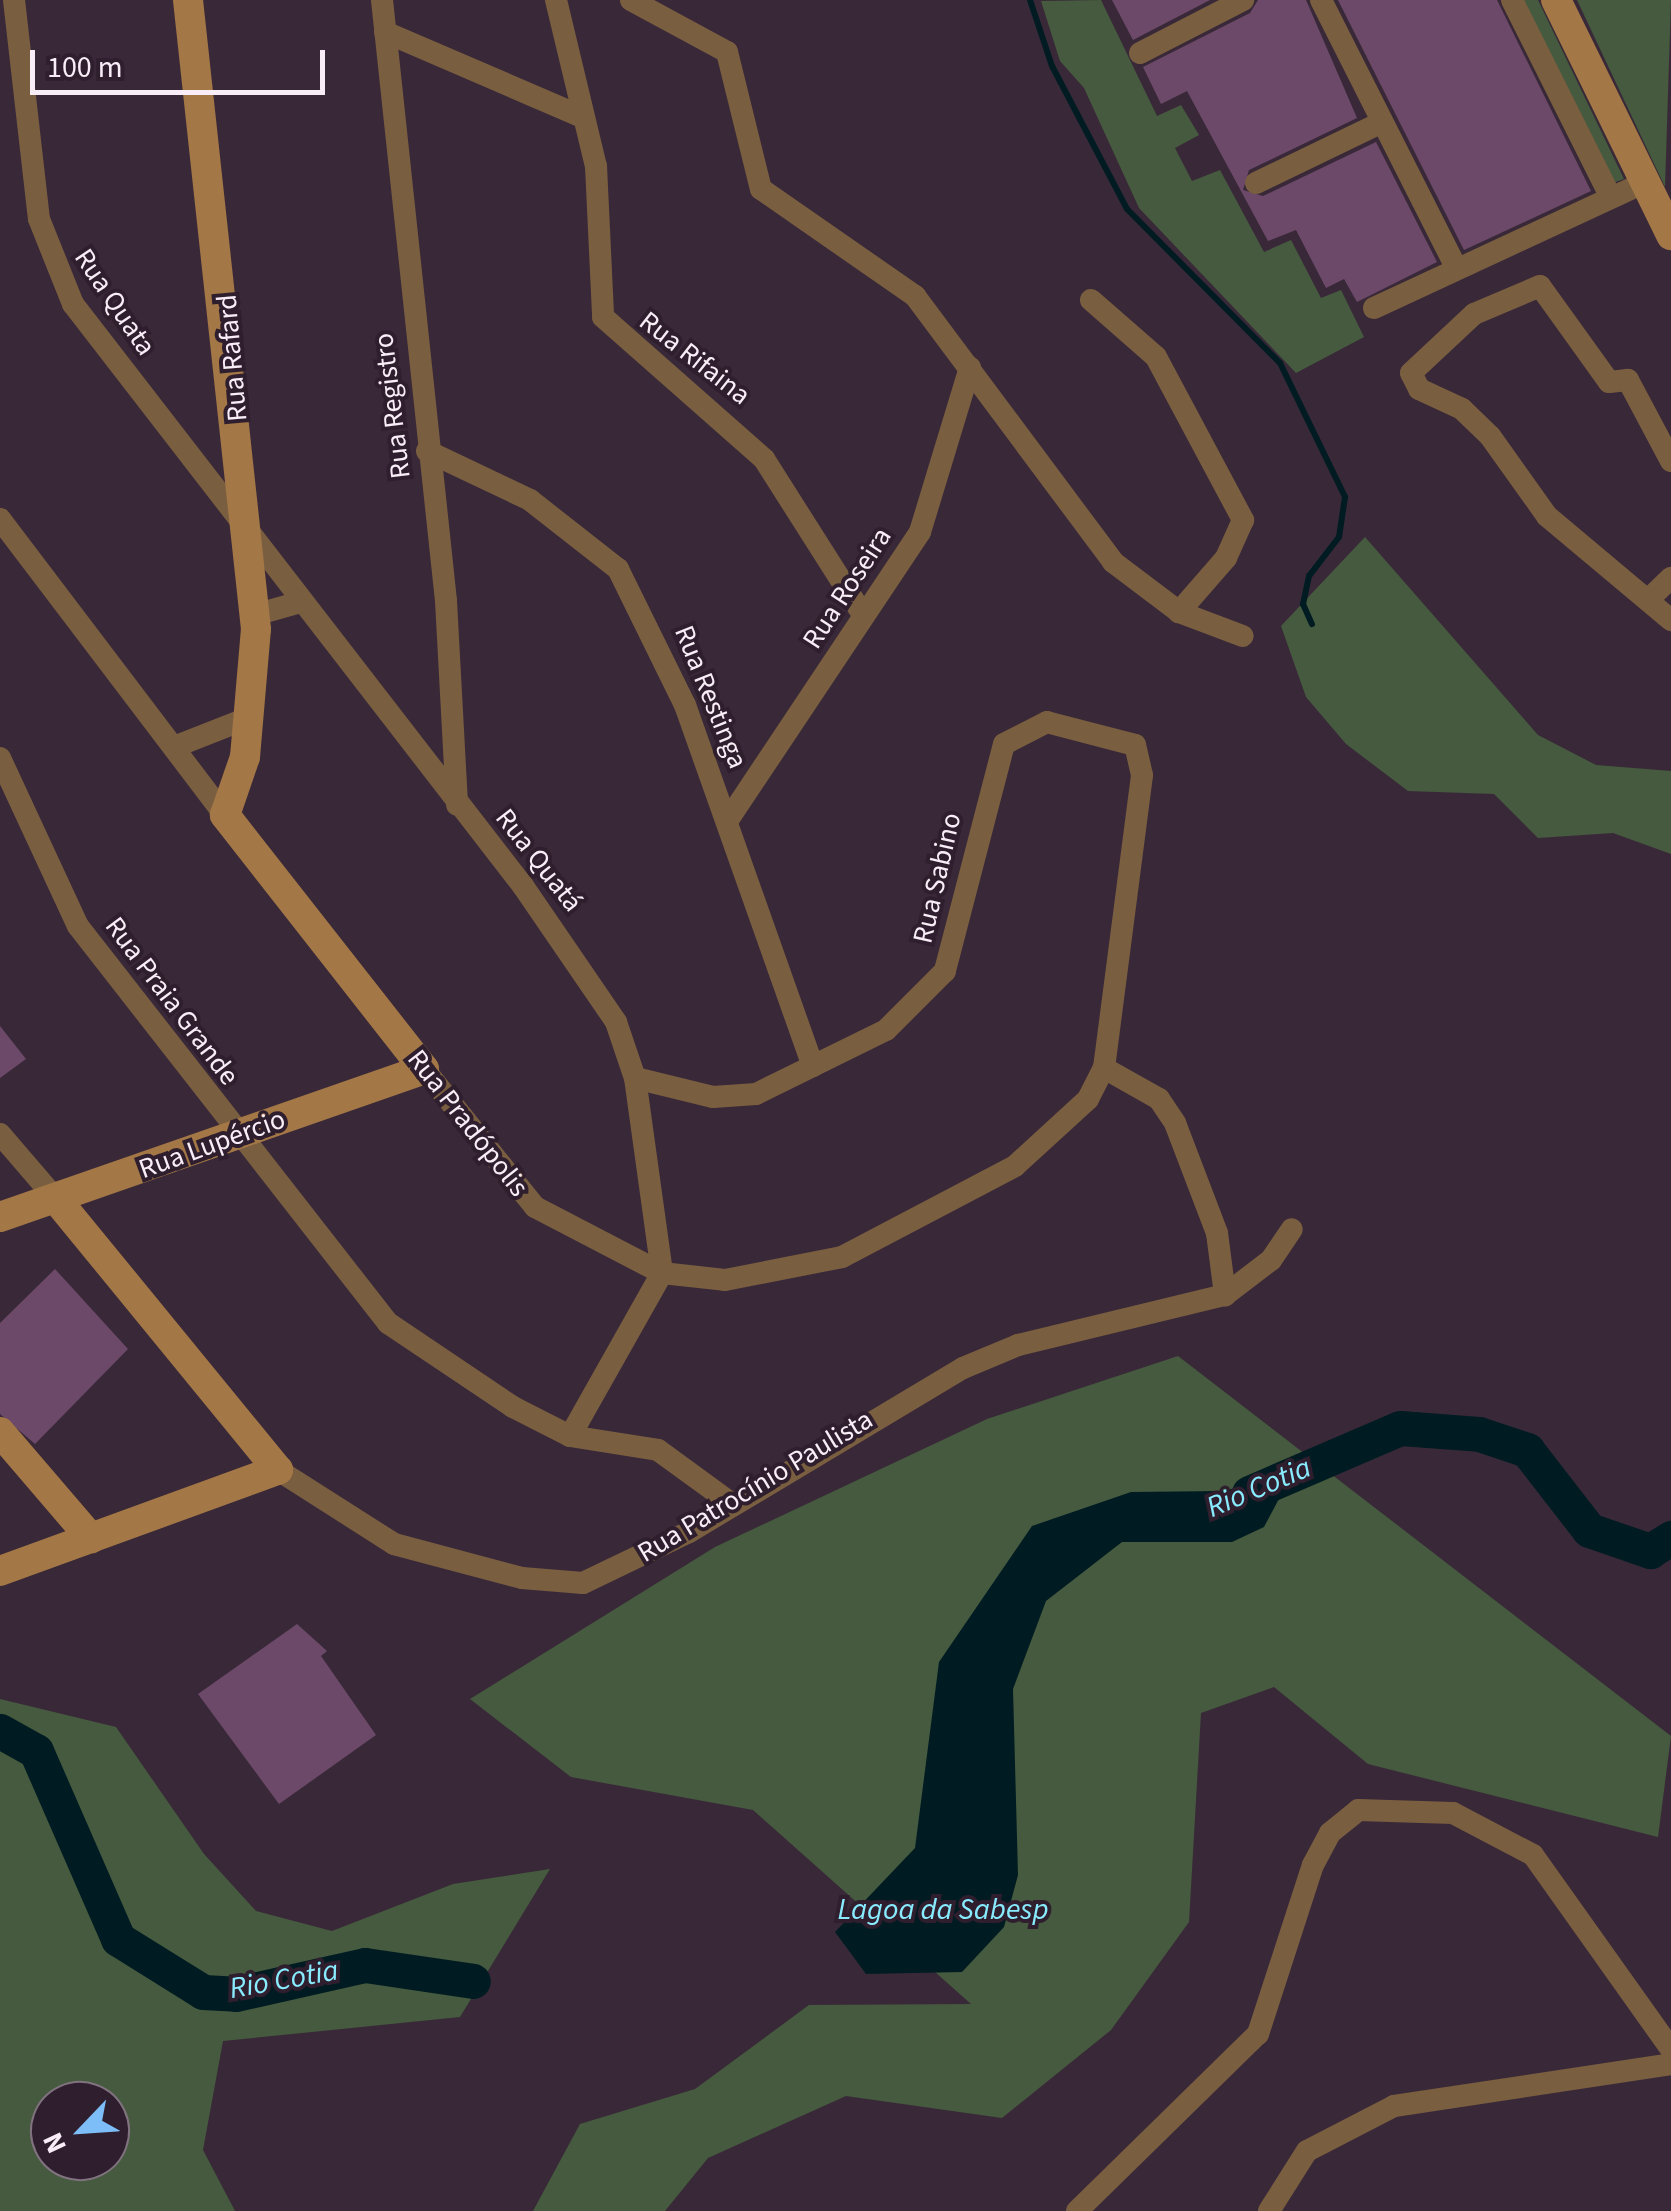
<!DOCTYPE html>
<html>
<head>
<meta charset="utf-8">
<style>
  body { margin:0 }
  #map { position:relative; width:1671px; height:2211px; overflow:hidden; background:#392938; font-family:"Source Sans 3",sans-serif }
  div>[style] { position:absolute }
  .green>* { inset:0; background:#455a3e }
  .water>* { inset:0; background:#001c22 }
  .stream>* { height:6px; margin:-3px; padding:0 3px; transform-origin:3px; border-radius:3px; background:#001c22 }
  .river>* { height:35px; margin:-17.5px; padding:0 17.5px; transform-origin:17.5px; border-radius:17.5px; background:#001c22 }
  .building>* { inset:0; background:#6c4969 }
  .street>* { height:22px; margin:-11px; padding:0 11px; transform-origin:11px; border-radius:11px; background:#7a5e40 }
  .secondary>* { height:30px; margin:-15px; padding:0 15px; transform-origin:15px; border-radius:15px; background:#a37746 }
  span { translate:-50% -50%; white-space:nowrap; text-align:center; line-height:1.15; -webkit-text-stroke:8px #2f1f2e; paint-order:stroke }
  .street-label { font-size:28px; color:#f9eef8 }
  .water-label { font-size:30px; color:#88ebfe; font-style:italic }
  .north { position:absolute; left:30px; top:2081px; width:100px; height:100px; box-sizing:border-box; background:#2f1f2e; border:2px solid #80727f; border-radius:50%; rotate:245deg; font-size:28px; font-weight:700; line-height:40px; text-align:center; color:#f9eef8 }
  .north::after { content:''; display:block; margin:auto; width:35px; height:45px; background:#7dbef9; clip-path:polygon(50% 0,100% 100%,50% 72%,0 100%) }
  .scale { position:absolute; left:30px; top:50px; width:295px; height:45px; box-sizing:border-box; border:5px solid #f9eef8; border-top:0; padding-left:12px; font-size:30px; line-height:35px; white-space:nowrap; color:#f9eef8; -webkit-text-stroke:8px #2f1f2e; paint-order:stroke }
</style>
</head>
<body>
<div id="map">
  <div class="green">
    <div style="clip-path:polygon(1101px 0,1157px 116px,1181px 105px,1199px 135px,1175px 148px,1192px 181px,1220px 170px,1264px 252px,1291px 240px,1321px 298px,1341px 290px,1364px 337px,1296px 373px,1139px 208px,1084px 88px,1060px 61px,1041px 1px)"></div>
    <div style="clip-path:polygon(1519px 0,1538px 0,1624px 179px,1610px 184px)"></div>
    <div style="clip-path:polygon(1577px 0,1671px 0,1665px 187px)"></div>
    <div style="clip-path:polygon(1365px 537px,1538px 735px,1596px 765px,1671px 771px,1671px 854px,1613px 833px,1538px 838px,1494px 794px,1408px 791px,1346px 744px,1306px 697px,1281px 626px)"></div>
    <div style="clip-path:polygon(1178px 1356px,1671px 1736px,1658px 1837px,1368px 1764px,1274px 1687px,1201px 1713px,1189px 1922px,1111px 2030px,1002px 2118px,846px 2096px,708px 2158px,665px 2211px,533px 2211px,580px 2124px,695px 2089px,809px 2005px,971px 2004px,753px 1810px,571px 1777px,470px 1699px,715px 1547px,987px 1419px)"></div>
    <div style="clip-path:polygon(evenodd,0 1699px,116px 1727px,204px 1854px,256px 1911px,332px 1931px,453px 1884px,550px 1869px,460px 2017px,223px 2041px,203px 2150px,235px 2211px,0 2211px,0 1699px,50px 2101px,110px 2101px,110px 2161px,50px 2161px,50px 2101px)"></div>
  </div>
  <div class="water">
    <div style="clip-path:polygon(1291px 1476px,1264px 1527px,1232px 1542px,1122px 1542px,1046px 1601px,1013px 1689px,1018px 1875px,1004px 1927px,962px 1972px,866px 1974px,835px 1932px,915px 1848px,939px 1662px,1032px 1526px,1131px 1492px,1222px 1491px)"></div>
  </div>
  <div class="stream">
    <div style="left:1030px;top:0;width:70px;rotate:71.6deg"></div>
    <div style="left:1052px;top:66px;width:161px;rotate:62.3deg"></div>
    <div style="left:1127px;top:209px;width:217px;rotate:45.2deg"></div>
    <div style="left:1280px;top:363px;width:149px;rotate:64.1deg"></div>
    <div style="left:1345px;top:497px;width:40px;rotate:98.5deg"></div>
    <div style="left:1339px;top:537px;width:49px;rotate:127.6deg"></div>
    <div style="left:1309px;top:576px;width:29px;rotate:102deg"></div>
    <div style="left:1303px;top:604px;width:22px;rotate:66deg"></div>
  </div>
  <div class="river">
    <div style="left:1249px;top:1493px;width:164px;rotate:-23.3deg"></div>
    <div style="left:1400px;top:1428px;width:79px;rotate:4.3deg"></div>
    <div style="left:1479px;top:1434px;width:51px;rotate:18.4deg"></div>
    <div style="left:1527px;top:1450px;width:101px;rotate:52.2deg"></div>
    <div style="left:1589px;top:1530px;width:65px;rotate:19deg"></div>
    <div style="left:1650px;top:1551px;width:25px;rotate:-32deg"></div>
    <div style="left:0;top:1731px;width:41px;rotate:29.1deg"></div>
    <div style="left:36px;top:1751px;width:205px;rotate:66.4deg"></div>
    <div style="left:118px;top:1939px;width:100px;rotate:31.9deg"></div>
    <div style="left:203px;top:1992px;width:33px;rotate:3deg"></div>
    <div style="left:236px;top:1994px;width:132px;rotate:-12.7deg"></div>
    <div style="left:365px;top:1965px;width:109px;rotate:8.4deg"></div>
  </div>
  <div class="building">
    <div style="clip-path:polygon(1112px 0,1210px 0,1133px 40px)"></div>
    <div style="clip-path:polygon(1258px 0,1306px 0,1357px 118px,1249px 170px,1243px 190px,1263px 196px,1376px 142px,1437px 262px,1357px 302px,1344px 279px,1326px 288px,1296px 230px,1268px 241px,1187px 91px,1161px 104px,1143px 67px,1250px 13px)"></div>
    <div style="clip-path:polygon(1338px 0,1497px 0,1591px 191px,1464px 250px)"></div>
    <div style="clip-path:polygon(0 1026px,26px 1059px,0 1078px)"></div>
    <div style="clip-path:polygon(55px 1269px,128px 1349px,35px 1444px,0 1414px,0 1323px)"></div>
    <div style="clip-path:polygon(297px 1624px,327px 1651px,321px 1656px,376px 1735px,279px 1804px,198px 1694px)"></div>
  </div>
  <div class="street">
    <div style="left:14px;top:0;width:220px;rotate:83.5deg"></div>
    <div style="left:39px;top:219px;width:92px;rotate:68.2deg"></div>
    <div style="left:73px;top:304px;width:736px;rotate:52.29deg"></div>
    <div style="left:523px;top:886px;width:165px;rotate:55.6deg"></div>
    <div style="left:616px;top:1022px;width:59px;rotate:71.3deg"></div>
    <div style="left:635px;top:1078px;width:197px;rotate:82.1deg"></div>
    <div style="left:662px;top:1273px;width:187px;rotate:119.4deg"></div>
    <div style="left:382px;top:0;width:604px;rotate:83.92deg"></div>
    <div style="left:446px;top:601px;width:204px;rotate:86.9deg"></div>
    <div style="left:556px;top:0;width:171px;rotate:76.5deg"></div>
    <div style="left:596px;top:166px;width:151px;rotate:87.3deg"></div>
    <div style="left:603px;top:317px;width:215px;rotate:41.4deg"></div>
    <div style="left:764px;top:459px;width:185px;rotate:57.6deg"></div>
    <div style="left:631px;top:0;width:109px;rotate:28.4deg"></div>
    <div style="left:727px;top:52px;width:141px;rotate:76.1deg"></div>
    <div style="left:761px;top:189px;width:188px;rotate:34.8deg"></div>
    <div style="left:915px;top:296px;width:332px;rotate:53.3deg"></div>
    <div style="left:1113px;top:562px;width:83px;rotate:37.1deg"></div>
    <div style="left:1179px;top:612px;width:68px;rotate:20.6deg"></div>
    <div style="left:1321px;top:0;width:301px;rotate:63.2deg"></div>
    <div style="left:1512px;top:0;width:219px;rotate:63.4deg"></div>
    <div style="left:385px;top:32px;width:212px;rotate:23.3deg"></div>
    <div style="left:1140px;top:53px;width:116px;rotate:-27.2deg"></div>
    <div style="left:1256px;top:183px;width:140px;rotate:-25.8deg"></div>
    <div style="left:1091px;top:300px;width:86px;rotate:41.2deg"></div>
    <div style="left:1156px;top:357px;width:185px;rotate:61.9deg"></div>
    <div style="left:1243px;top:520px;width:42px;rotate:114.1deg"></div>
    <div style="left:1226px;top:558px;width:72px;rotate:131deg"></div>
    <div style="left:1374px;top:308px;width:300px;rotate:-24.9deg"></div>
    <div style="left:427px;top:451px;width:114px;rotate:25.4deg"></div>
    <div style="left:530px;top:500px;width:112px;rotate:38.1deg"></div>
    <div style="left:618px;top:569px;width:152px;rotate:63.8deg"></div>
    <div style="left:685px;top:705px;width:383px;rotate:70.5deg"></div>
    <div style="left:1671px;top:461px;width:92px;rotate:-118deg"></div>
    <div style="left:1628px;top:380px;width:19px;rotate:174deg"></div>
    <div style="left:1609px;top:382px;width:118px;rotate:-125.7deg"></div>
    <div style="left:1540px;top:286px;width:72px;rotate:157deg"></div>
    <div style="left:1474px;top:314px;width:86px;rotate:136.9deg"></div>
    <div style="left:1411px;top:373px;width:18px;rotate:63deg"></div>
    <div style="left:1419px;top:389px;width:47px;rotate:24.9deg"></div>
    <div style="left:1462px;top:409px;width:39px;rotate:44deg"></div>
    <div style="left:1490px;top:436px;width:98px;rotate:54.5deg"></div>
    <div style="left:1547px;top:516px;width:162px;rotate:40deg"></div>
    <div style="left:0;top:519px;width:372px;rotate:52.8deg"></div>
    <div style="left:1648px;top:600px;width:32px;rotate:-44deg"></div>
    <div style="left:255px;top:615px;width:44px;rotate:-15.9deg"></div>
    <div style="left:174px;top:747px;width:82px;rotate:-21.5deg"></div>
    <div style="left:0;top:758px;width:185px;rotate:65.1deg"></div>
    <div style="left:78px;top:926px;width:504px;rotate:52.02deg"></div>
    <div style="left:388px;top:1323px;width:151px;rotate:33.9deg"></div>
    <div style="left:513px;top:1407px;width:64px;rotate:27deg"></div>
    <div style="left:570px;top:1436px;width:89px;rotate:9deg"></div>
    <div style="left:658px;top:1450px;width:92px;rotate:36.1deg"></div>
    <div style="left:728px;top:820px;width:346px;rotate:-56.3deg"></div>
    <div style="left:920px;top:532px;width:172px;rotate:-73.1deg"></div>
    <div style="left:1104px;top:1068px;width:63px;rotate:29.4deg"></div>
    <div style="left:1159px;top:1099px;width:29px;rotate:56deg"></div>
    <div style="left:1175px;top:1123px;width:118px;rotate:69.1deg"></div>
    <div style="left:1217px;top:1233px;width:63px;rotate:82.6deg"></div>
    <div style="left:424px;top:1069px;width:177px;rotate:51.2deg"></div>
    <div style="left:535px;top:1207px;width:143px;rotate:27.5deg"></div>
    <div style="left:662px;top:1273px;width:63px;rotate:6.3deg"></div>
    <div style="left:725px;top:1280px;width:119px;rotate:-11.1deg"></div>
    <div style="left:842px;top:1257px;width:195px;rotate:-27.7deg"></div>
    <div style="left:1015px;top:1166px;width:99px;rotate:-42.5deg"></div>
    <div style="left:1088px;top:1099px;width:35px;rotate:-63deg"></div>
    <div style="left:1104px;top:1068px;width:295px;rotate:-82.6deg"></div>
    <div style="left:1142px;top:775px;width:31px;rotate:-103deg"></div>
    <div style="left:1135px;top:745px;width:91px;rotate:-165.4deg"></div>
    <div style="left:1047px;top:722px;width:48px;rotate:152.9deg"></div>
    <div style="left:1004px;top:744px;width:235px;rotate:104.6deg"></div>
    <div style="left:945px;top:971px;width:83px;rotate:135deg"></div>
    <div style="left:886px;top:1030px;width:145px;rotate:153.8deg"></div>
    <div style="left:756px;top:1094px;width:43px;rotate:176deg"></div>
    <div style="left:713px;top:1097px;width:80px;rotate:-166.3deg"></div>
    <div style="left:0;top:1134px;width:86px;rotate:49.3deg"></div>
    <div style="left:278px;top:1470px;width:138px;rotate:32.5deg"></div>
    <div style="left:394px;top:1544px;width:132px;rotate:14.9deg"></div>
    <div style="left:522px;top:1578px;width:61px;rotate:4.7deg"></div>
    <div style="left:583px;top:1583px;width:118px;rotate:-25.7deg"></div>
    <div style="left:689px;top:1532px;width:319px;rotate:-30.9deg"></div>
    <div style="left:963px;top:1368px;width:60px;rotate:-22.7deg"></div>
    <div style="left:1018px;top:1345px;width:213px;rotate:-13.6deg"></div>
    <div style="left:1225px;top:1295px;width:58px;rotate:-37.3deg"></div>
    <div style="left:1271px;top:1260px;width:37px;rotate:-56deg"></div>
    <div style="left:1077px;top:2211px;width:253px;rotate:-44.4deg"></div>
    <div style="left:1258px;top:2034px;width:178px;rotate:-72deg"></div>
    <div style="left:1313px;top:1865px;width:36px;rotate:-62deg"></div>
    <div style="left:1330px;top:1833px;width:36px;rotate:-39deg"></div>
    <div style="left:1358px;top:1810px;width:95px;rotate:1.8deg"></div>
    <div style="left:1453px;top:1813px;width:90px;rotate:27.7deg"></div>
    <div style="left:1533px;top:1855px;width:238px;rotate:54.6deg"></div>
    <div style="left:1269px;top:2211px;width:71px;rotate:-57.7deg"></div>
    <div style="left:1307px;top:2151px;width:98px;rotate:-27.3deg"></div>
    <div style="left:1394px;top:2106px;width:280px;rotate:-8.6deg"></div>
  </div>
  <div class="secondary">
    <div style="left:1556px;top:0;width:262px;rotate:63.9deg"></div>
    <div style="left:0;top:1217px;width:449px;rotate:-19.2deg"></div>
    <div style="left:424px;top:1069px;width:323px;rotate:-128.1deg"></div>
    <div style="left:225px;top:815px;width:61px;rotate:-71deg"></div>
    <div style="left:245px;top:757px;width:128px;rotate:-85.1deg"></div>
    <div style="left:256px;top:629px;width:633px;rotate:-96.17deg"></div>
    <div style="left:0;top:1432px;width:140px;rotate:49.4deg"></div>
    <div style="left:0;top:1571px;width:296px;rotate:-20deg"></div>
    <div style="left:278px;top:1470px;width:350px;rotate:-129.3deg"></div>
  </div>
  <div class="street-label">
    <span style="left:115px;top:302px;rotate:56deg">Rua Quata</span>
    <span style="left:232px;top:358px;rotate:-95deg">Rua Rafard</span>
    <span style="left:695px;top:358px;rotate:38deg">Rua Rifaina</span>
    <span style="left:392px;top:406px;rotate:-97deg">Rua Registro</span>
    <span style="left:847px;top:588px;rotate:-57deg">Rua Roseira</span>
    <span style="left:711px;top:697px;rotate:68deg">Rua Restinga</span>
    <span style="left:539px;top:860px;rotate:52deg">Rua Quatá</span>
    <span style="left:937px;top:878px;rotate:-77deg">Rua Sabino</span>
    <span style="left:172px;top:1001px;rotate:53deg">Rua Praia Grande</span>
    <span style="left:468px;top:1123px;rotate:52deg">Rua Pradópolis</span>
    <span style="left:212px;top:1144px;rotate:-20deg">Rua Lupércio</span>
    <span style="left:755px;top:1486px;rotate:-31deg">Rua Patrocínio Paulista</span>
  </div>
  <div class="water-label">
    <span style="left:1259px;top:1488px;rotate:-23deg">Rio Cotia</span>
    <span style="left:943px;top:1910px">Lagoa da Sabesp</span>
    <span style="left:284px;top:1980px;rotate:-10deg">Rio Cotia</span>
  </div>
  <div class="north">N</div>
  <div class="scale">100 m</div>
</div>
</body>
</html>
